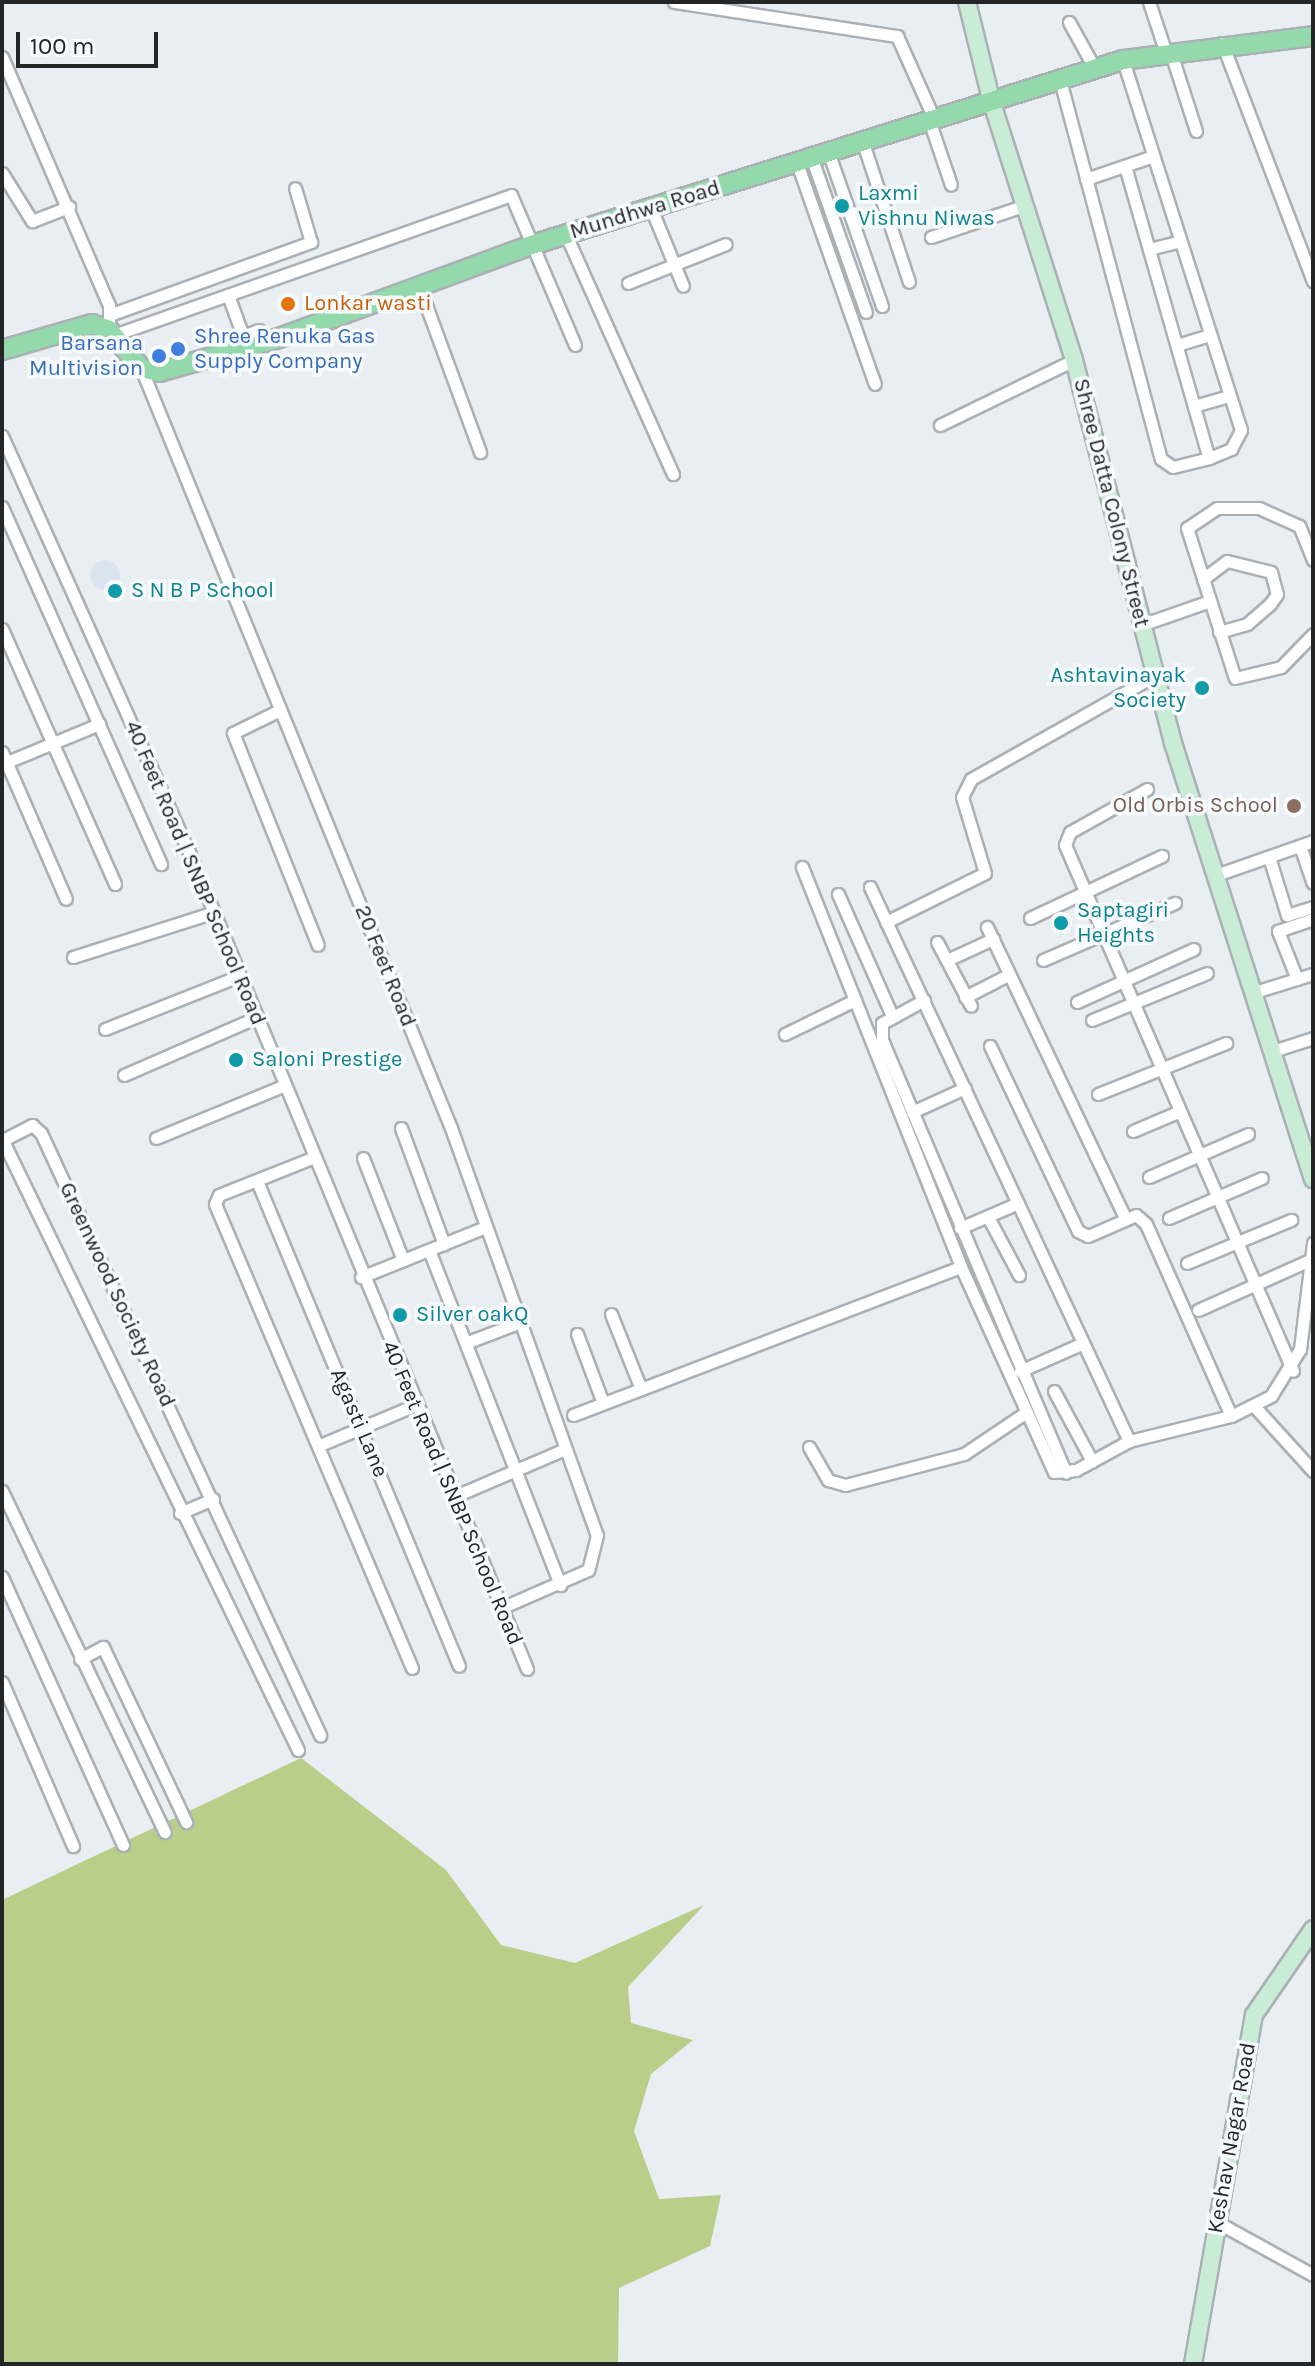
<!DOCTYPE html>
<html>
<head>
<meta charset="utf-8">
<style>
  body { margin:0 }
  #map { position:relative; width:1315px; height:2366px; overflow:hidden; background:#e9eef3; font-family:Karla,sans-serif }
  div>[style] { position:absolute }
  .built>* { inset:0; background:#dbe5f1 }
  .round { border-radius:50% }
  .green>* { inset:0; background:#b8ce89 }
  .roads { filter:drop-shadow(2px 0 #abb0b5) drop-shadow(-2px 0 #abb0b5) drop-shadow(0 2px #abb0b5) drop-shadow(0 -2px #abb0b5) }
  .street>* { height:11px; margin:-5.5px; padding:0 5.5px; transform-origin:5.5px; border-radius:5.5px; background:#fff }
  .secondary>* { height:16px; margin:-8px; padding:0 8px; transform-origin:8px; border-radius:8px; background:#c9ecd6 }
  .primary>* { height:18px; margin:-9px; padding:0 9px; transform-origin:9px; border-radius:9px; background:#93d9ac }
  .dots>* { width:22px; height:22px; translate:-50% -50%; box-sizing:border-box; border:4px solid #f8fbfe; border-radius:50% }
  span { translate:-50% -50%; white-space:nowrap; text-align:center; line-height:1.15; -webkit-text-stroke:7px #f8fbfe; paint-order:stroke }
  .culture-label { font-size:22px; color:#0d838f }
  .left { translate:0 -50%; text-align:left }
  .right { translate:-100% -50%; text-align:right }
  .street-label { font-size:22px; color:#242527 }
  .food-label { font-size:22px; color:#c56008 }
  .shop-label { font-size:22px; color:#366cbe }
  .education-label { font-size:22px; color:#785e54 }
  .frame { position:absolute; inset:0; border:4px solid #242527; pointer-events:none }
  .scale { position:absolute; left:16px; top:32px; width:142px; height:36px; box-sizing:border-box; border:4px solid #242527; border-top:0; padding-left:10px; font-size:24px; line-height:28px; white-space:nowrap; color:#242527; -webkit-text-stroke:6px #f8fbfe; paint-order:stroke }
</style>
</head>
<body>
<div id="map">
  <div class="built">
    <div class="round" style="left:90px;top:560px;width:30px;height:30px"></div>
  </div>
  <div class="green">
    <div style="clip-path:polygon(301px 1758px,446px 1870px,501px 1945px,575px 1963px,704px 1905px,628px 1987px,631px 2023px,693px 2040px,651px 2074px,634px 2131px,659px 2199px,721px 2195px,710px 2246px,619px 2288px,618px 2364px,2px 2364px,2px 1900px)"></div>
  </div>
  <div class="roads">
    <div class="street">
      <div style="left:674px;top:2px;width:226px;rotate:8.7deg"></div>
      <div style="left:897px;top:36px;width:93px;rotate:65.9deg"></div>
      <div style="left:1149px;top:2px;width:51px;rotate:71.6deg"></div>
      <div style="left:1069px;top:22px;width:54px;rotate:61deg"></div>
      <div style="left:1222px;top:43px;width:255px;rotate:69.1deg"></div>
      <div style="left:1170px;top:50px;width:85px;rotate:72.2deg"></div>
      <div style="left:2px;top:57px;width:270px;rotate:66.7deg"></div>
      <div style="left:109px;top:305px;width:25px;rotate:90deg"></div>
      <div style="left:1060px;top:80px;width:392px;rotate:75.1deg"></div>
      <div style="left:1161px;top:459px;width:14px;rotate:34deg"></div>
      <div style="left:1173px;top:467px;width:37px;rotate:-14deg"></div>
      <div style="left:1209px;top:458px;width:24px;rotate:-22deg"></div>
      <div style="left:1231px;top:449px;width:21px;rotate:-62deg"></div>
      <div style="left:1241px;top:430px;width:388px;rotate:-107.7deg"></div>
      <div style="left:930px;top:123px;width:65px;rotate:71.3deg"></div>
      <div style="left:863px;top:143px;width:146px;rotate:71.7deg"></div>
      <div style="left:829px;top:154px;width:161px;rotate:70.8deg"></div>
      <div style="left:812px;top:159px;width:162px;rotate:70.6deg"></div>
      <div style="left:797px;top:163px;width:234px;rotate:70.6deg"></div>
      <div style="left:1125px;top:166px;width:304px;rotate:74deg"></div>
      <div style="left:2px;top:173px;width:57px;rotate:58deg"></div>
      <div style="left:32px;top:221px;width:40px;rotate:-21deg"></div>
      <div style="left:1086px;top:179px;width:71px;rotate:-18.9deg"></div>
      <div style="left:651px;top:208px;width:84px;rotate:67.7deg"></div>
      <div style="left:566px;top:235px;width:262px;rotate:65.9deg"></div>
      <div style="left:931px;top:237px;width:97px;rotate:-18.6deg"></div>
      <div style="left:1149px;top:249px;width:32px;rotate:-14deg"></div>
      <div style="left:628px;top:283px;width:105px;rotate:-21.7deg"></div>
      <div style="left:419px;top:286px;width:177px;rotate:69.8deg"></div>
      <div style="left:228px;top:295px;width:44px;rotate:69.9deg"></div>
      <div style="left:243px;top:336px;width:17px;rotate:-21deg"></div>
      <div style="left:112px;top:314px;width:212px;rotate:-19.9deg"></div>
      <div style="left:311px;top:242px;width:56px;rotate:-106.5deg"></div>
      <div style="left:114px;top:335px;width:421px;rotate:-19.4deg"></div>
      <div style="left:511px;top:195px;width:163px;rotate:66.9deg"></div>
      <div style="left:1177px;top:345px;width:34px;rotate:-17deg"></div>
      <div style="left:141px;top:368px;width:821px;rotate:67.81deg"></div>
      <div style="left:451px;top:1128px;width:432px;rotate:70.3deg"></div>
      <div style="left:597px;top:1535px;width:36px;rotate:104deg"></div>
      <div style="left:588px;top:1570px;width:95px;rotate:156.4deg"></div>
      <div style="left:1194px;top:406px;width:37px;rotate:-16deg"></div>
      <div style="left:940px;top:425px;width:149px;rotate:-25.9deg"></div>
      <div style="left:2px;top:436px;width:456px;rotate:65.8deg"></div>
      <div style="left:189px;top:852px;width:884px;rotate:67.52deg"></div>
      <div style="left:2px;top:507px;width:391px;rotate:66deg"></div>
      <div style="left:1313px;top:560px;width:37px;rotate:-112deg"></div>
      <div style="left:1299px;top:526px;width:44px;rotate:-155.8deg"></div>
      <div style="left:1259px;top:508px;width:42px;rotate:180deg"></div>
      <div style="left:1217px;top:508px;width:36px;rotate:146deg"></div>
      <div style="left:1187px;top:528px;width:157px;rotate:72.3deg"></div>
      <div style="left:1235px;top:678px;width:47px;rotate:-13.4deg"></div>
      <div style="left:1281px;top:667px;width:46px;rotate:-45.9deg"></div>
      <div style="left:1203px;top:579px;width:30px;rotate:-37deg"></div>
      <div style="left:1227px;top:561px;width:45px;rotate:14deg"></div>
      <div style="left:1271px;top:572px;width:23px;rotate:75deg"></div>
      <div style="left:1277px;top:594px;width:12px;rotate:125deg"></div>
      <div style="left:1270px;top:604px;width:30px;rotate:139deg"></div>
      <div style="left:1247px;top:624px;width:29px;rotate:164deg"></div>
      <div style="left:1141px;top:625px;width:73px;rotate:-19.2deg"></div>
      <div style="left:2px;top:629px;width:279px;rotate:66.1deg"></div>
      <div style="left:280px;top:710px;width:52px;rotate:153.9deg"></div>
      <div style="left:233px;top:733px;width:228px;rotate:68.2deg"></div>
      <div style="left:2px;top:752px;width:160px;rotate:66.5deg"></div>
      <div style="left:7px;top:762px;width:100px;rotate:-22.4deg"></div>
      <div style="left:1147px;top:789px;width:88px;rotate:150.8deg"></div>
      <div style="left:1070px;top:832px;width:14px;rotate:111deg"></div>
      <div style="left:1065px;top:845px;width:573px;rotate:66.57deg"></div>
      <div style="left:1300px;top:846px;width:39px;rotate:71deg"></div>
      <div style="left:1269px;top:857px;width:61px;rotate:72.8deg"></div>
      <div style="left:1287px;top:915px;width:27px;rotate:-17deg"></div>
      <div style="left:802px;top:867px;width:430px;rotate:68.3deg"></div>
      <div style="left:961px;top:1267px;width:225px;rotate:65.6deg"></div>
      <div style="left:1054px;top:1472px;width:22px;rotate:-5deg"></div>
      <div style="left:1076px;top:1470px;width:60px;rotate:-28.7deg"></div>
      <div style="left:1129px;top:1441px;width:105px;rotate:-13.8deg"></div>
      <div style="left:1231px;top:1416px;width:45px;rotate:-26.6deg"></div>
      <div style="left:1271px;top:1396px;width:55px;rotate:-58.3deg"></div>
      <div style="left:1300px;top:1349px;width:107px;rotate:-83deg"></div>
      <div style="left:1216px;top:875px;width:103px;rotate:-19.3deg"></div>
      <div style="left:870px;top:887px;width:612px;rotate:64.94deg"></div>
      <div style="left:838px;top:894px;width:133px;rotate:66.1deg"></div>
      <div style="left:1030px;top:918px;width:146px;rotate:-25.2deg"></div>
      <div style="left:886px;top:922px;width:110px;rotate:-26.3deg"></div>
      <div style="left:985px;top:873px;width:79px;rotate:-106.8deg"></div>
      <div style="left:962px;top:797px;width:20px;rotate:-63deg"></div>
      <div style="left:971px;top:779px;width:210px;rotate:-29.4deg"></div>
      <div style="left:987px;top:927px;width:322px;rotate:64.6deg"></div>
      <div style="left:937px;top:942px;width:72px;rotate:62deg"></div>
      <div style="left:73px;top:957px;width:146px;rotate:-17.6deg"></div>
      <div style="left:947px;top:960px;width:51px;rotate:-24.5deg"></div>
      <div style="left:1043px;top:960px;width:144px;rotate:-23.4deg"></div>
      <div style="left:1297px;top:979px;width:52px;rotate:-111.6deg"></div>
      <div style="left:1278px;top:931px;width:37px;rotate:-19deg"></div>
      <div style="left:1258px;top:991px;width:58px;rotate:-17.2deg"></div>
      <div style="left:965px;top:997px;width:48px;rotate:-27.1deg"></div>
      <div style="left:924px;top:1000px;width:48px;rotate:151.3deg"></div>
      <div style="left:882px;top:1023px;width:17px;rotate:90deg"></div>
      <div style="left:882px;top:1040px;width:470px;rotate:67deg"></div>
      <div style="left:1077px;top:1002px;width:128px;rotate:-24.4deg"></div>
      <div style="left:1092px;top:1020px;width:124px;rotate:-22.2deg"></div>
      <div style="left:105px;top:1029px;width:144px;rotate:-21.6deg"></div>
      <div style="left:785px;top:1034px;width:78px;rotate:-25.9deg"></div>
      <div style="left:990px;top:1046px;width:205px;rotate:64.6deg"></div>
      <div style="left:1078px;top:1231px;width:11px;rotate:27deg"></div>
      <div style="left:1088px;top:1236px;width:52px;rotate:-23.6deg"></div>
      <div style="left:1136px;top:1215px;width:13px;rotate:42deg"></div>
      <div style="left:1146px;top:1224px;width:210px;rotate:66.1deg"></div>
      <div style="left:1276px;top:1050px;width:39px;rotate:-18deg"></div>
      <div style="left:124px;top:1075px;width:143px;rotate:-23.5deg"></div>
      <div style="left:1098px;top:1094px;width:138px;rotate:-21.7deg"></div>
      <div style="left:912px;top:1112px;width:58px;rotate:-24.4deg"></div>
      <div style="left:401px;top:1128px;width:124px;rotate:69.7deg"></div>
      <div style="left:1133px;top:1131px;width:49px;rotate:-22.9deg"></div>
      <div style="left:156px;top:1138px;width:139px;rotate:-22.3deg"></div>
      <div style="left:2px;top:1139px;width:679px;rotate:64.15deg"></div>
      <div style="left:3px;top:1140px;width:33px;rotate:-27deg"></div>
      <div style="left:32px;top:1125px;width:12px;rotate:42deg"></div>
      <div style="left:41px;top:1133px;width:664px;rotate:65.13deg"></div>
      <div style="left:312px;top:1158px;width:100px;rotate:158.3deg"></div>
      <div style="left:219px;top:1195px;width:10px;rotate:114deg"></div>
      <div style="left:215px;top:1204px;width:504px;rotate:67deg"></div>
      <div style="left:363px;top:1158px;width:110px;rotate:68.6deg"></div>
      <div style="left:1149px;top:1177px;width:108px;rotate:-23.5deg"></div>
      <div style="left:257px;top:1181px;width:525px;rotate:67.39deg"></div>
      <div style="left:988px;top:1217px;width:66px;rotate:61.9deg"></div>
      <div style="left:1169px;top:1218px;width:101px;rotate:-23.3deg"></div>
      <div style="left:960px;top:1228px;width:63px;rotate:-23.3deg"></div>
      <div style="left:429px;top:1250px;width:360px;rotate:68.6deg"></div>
      <div style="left:1187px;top:1263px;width:113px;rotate:-22.5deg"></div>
      <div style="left:361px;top:1277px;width:131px;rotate:-21.9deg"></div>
      <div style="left:1198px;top:1310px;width:125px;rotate:-24.1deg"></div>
      <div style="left:611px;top:1314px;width:81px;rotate:68.2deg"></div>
      <div style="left:577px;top:1334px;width:74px;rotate:69.4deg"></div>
      <div style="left:468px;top:1342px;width:53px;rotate:-20.8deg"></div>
      <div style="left:1020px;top:1371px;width:67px;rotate:-23.9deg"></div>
      <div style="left:1054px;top:1391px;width:80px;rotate:61.5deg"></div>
      <div style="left:1254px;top:1406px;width:88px;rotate:47.8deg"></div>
      <div style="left:573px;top:1415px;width:415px;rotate:-20.9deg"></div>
      <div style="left:320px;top:1445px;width:101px;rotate:-22.8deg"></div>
      <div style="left:809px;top:1447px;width:38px;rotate:60deg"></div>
      <div style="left:828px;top:1480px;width:18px;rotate:16deg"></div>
      <div style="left:845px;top:1485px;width:123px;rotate:-14.6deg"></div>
      <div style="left:964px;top:1454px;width:73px;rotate:-33.9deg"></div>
      <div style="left:2px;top:1491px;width:378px;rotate:64.5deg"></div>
      <div style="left:453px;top:1497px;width:122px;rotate:-23.2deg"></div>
      <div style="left:180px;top:1513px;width:36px;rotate:-23deg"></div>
      <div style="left:2px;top:1577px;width:294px;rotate:65.7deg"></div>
      <div style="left:80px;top:1659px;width:26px;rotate:-28deg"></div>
      <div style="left:103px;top:1647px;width:194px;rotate:64.6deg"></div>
      <div style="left:2px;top:1682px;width:179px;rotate:66.6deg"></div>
      <div style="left:1217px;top:2222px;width:110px;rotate:28.9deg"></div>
    </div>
    <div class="secondary">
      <div style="left:967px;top:2px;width:104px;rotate:76.1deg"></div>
      <div style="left:992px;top:103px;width:270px;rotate:72.3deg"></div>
      <div style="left:1074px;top:360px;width:396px;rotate:75.5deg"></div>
      <div style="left:1173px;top:743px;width:458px;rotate:72.2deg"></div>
      <div style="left:1193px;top:2364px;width:354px;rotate:-80.1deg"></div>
      <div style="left:1254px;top:2015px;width:104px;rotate:-55.5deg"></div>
    </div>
    <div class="primary">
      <div style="left:2px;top:350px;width:94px;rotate:-16.1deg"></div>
      <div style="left:92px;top:324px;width:18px;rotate:19deg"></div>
      <div style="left:109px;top:330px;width:50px;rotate:49.9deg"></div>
      <div style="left:141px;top:368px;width:18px;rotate:13deg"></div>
      <div style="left:159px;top:372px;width:122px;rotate:-15.8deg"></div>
      <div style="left:276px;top:339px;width:273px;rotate:-20.2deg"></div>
      <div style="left:532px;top:245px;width:619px;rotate:-17.38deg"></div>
      <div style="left:1123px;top:60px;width:192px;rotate:-7.2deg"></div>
    </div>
  </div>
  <div class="dots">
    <div style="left:842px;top:206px;background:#0f9aa8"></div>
    <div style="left:288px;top:304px;background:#e8710a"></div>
    <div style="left:178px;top:349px;background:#3f7fe0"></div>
    <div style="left:159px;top:356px;background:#3f7fe0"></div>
    <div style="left:115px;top:591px;background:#0f9aa8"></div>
    <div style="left:1202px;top:688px;background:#0f9aa8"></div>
    <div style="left:1294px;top:806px;background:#8d6e63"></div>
    <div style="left:1061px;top:923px;background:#0f9aa8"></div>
    <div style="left:236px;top:1060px;background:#0f9aa8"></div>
    <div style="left:400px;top:1315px;background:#0f9aa8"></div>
  </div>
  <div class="culture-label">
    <span class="left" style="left:858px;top:206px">Laxmi<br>Vishnu Niwas</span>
    <span class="left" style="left:131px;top:591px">S N B P School</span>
    <span class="right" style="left:1186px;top:688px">Ashtavinayak<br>Society</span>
    <span class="left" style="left:1077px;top:923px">Saptagiri<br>Heights</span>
    <span class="left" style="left:252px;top:1060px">Saloni Prestige</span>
    <span class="left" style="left:416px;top:1315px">Silver oakQ</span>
  </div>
  <div class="street-label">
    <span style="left:645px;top:210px;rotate:-17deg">Mundhwa Road</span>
    <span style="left:1111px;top:503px;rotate:76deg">Shree Datta Colony Street</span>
    <span style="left:195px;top:873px;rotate:67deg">40 Feet Road | SNBP School Road</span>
    <span style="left:385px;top:966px;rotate:68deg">20 Feet Road</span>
    <span style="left:117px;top:1295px;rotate:65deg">Greenwood Society Road</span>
    <span style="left:359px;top:1423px;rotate:67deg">Agasti Lane</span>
    <span style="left:452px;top:1493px;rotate:67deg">40 Feet Road | SNBP School Road</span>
    <span style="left:1232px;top:2138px;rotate:-80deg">Keshav Nagar Road</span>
  </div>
  <div class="food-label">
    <span class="left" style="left:304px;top:304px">Lonkar wasti</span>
  </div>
  <div class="shop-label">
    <span class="left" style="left:194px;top:349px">Shree Renuka Gas<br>Supply Company</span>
    <span class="right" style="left:143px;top:356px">Barsana<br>Multivision</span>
  </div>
  <div class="education-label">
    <span class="right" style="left:1278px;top:806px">Old Orbis School</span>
  </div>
  <div class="frame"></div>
  <div class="scale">100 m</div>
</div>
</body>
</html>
